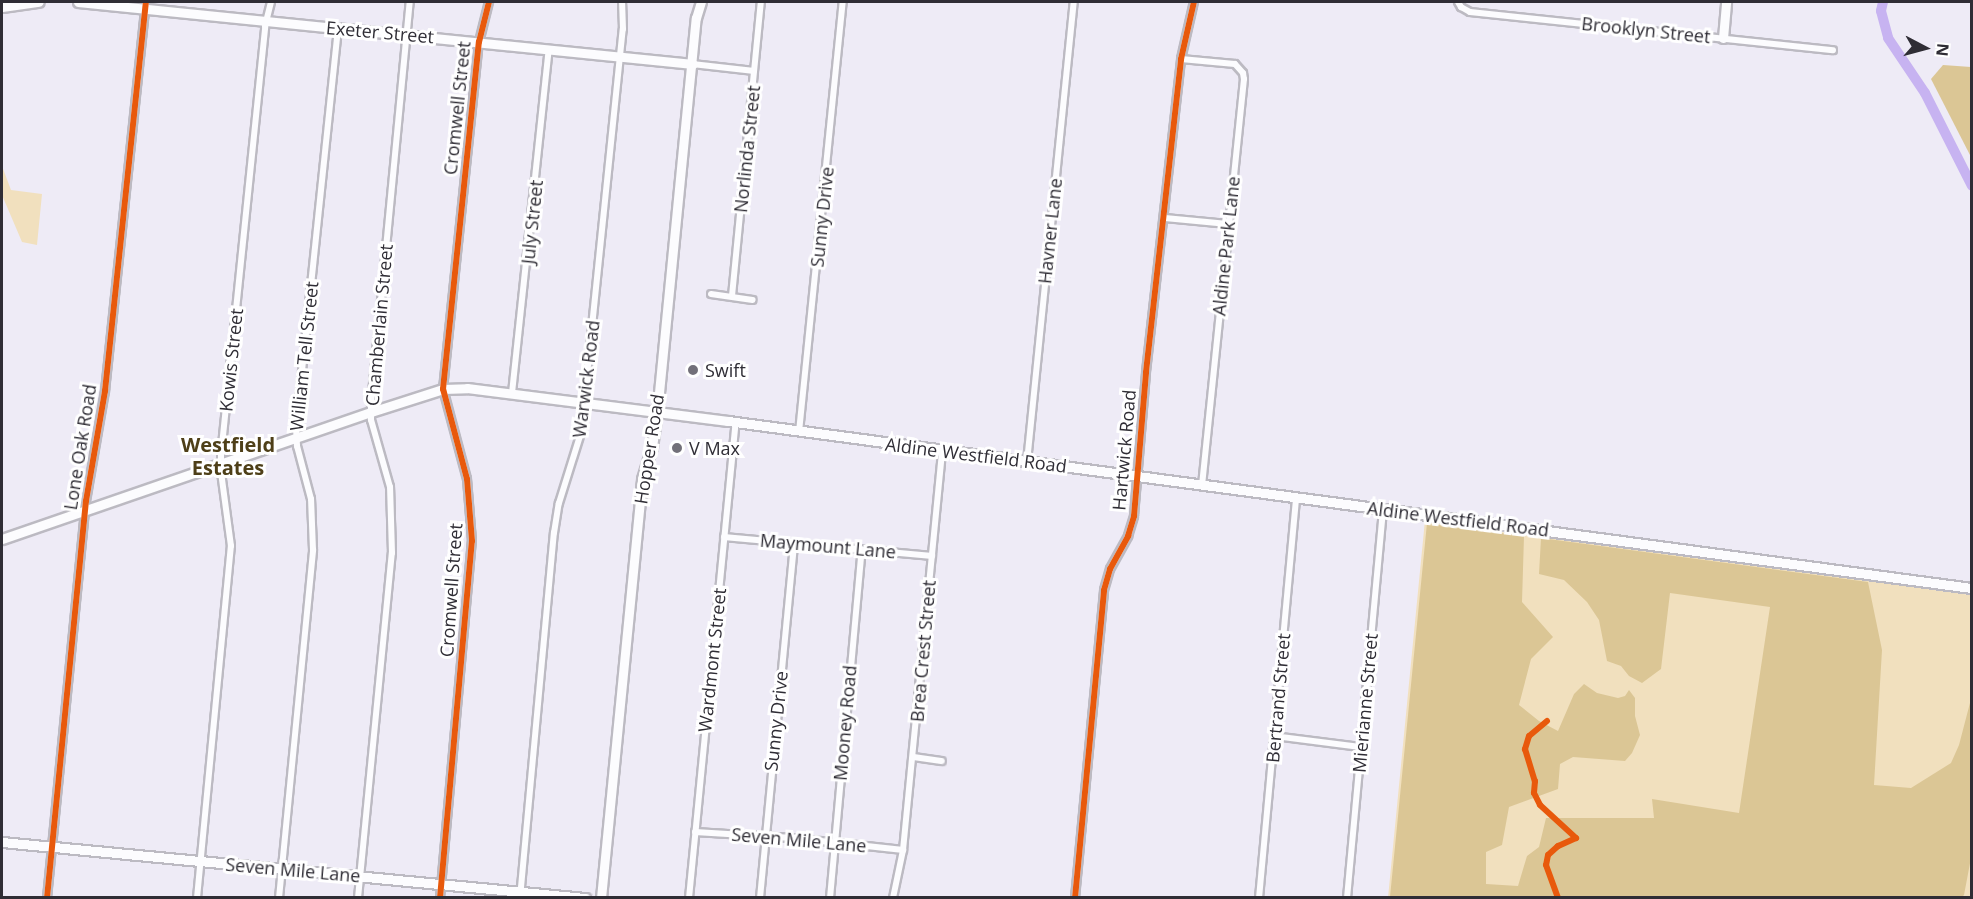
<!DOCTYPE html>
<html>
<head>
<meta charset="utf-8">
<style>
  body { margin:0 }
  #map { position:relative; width:1973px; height:899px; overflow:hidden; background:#eeebf6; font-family:"Open Sans",sans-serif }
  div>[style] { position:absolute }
  .green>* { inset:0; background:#f1e0be }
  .forest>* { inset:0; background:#dbc695 }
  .river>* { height:10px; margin:-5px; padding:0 5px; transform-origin:5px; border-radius:5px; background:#c7b3f1 }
  .roads { filter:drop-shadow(2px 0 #bcbac2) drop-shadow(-2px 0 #bcbac2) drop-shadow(0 2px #bcbac2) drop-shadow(0 -2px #bcbac2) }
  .street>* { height:6px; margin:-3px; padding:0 3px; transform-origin:3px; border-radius:3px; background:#fcfcfe }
  .secondary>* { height:9px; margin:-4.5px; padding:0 4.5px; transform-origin:4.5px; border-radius:4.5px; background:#fcfcfe }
  .cycleway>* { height:6px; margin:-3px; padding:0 3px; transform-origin:3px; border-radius:3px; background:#e8590c }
  .dots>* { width:16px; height:16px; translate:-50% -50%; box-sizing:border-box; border:3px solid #fff; border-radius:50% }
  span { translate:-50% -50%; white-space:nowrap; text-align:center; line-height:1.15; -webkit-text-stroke:6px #fff; paint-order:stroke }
  .street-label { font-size:18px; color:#2f2d35 }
  .poi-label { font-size:18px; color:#2f2d35 }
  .left { translate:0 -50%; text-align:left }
  .neighbourhood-label { font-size:20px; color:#4e3f18; font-weight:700 }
  .frame { position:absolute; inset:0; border:3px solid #2f2d35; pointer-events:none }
  .north { position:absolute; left:1895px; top:18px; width:60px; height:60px; -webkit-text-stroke:4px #fff; paint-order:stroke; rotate:96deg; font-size:16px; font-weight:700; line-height:24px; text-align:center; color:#2f2d35 }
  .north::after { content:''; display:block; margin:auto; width:21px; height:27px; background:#2f2d35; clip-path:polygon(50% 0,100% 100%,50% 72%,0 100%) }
</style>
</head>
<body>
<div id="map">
  <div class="green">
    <div style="clip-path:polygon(2px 166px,11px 190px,42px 194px,37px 245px,22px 242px,2px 195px)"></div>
    <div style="clip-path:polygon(1425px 520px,1971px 595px,1971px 897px,1388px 898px)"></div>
  </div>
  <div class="forest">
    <div style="clip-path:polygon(1943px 65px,1971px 67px,1971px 157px,1931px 79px)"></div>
    <div style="clip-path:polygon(1427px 523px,1524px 536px,1522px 602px,1553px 637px,1531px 659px,1519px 705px,1539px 721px,1558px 731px,1574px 694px,1584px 684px,1597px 693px,1618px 698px,1625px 696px,1629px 690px,1635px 698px,1635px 716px,1640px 735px,1632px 753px,1625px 761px,1573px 757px,1560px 764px,1558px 789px,1509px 807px,1502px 845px,1486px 852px,1486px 884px,1518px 886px,1527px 856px,1539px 847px,1546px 818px,1654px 818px,1652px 799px,1739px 813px,1770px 607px,1670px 593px,1661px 669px,1642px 683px,1629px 676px,1621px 666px,1607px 661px,1599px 620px,1587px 602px,1564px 580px,1539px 574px,1541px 538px,1868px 582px,1882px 650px,1874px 785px,1911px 788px,1951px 763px,1959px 745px,1971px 699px,1971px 858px,1964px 895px,1961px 898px,1390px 897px)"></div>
  </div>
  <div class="river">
    <div style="left:1883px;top:2px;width:9px;rotate:103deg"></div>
    <div style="left:1881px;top:11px;width:28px;rotate:75deg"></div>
    <div style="left:1888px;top:38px;width:66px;rotate:56.1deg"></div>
    <div style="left:1925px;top:93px;width:104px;rotate:63.2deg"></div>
  </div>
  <div class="roads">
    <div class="street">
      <div style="left:1458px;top:2px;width:6px;rotate:59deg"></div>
      <div style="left:1461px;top:7px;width:10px;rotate:29deg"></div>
      <div style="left:1470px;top:12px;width:365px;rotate:6deg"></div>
      <div style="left:1181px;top:59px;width:54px;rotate:5.3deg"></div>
      <div style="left:1235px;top:64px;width:12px;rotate:48deg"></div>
      <div style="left:1243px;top:73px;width:6px;rotate:81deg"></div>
      <div style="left:1244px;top:79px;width:408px;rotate:95.9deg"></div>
      <div style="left:693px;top:64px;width:61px;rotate:6.5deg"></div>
      <div style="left:1165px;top:218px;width:63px;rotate:5.4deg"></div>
      <div style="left:711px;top:294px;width:42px;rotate:8.1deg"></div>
      <div style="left:732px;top:296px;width:295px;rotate:-84.4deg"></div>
      <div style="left:512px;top:393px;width:346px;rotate:-83.9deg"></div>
      <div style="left:799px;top:432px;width:432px;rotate:-84.2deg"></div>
      <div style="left:1027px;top:462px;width:462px;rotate:-84.2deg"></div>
      <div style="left:724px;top:537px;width:209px;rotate:5.2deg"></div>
      <div style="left:1274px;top:736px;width:88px;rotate:7.2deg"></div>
      <div style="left:913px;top:757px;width:29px;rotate:8deg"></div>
      <div style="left:695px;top:832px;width:98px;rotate:3.5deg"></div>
      <div style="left:793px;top:838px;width:111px;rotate:6.2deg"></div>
      <div style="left:47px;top:898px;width:399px;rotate:-84.4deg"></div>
      <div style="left:86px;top:501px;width:112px;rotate:-80.2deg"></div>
      <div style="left:105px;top:391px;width:391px;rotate:-84deg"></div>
      <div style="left:197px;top:898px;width:354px;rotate:-84.5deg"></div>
      <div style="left:231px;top:546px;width:75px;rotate:-97.7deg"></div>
      <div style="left:221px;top:472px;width:17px;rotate:-90deg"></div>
      <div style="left:221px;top:455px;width:431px;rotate:-84.1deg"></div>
      <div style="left:265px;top:26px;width:25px;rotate:-76deg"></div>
      <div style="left:279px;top:898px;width:350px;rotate:-84.4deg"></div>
      <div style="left:313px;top:550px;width:51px;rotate:-92.2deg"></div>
      <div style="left:311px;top:499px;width:55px;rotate:-104.8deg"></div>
      <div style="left:297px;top:446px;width:18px;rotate:-93deg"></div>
      <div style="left:296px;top:428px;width:402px;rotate:-84deg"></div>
      <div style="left:358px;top:898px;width:347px;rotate:-84.4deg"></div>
      <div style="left:392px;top:553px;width:66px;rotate:-91.7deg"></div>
      <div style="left:390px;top:487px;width:70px;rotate:-105.8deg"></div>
      <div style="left:371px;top:420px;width:16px;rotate:-90deg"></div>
      <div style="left:371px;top:404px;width:404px;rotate:-84.5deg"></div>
      <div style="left:440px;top:898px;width:358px;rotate:-84.9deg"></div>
      <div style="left:472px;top:541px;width:62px;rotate:-94.6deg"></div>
      <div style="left:467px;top:479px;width:93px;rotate:-104.9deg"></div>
      <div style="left:443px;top:389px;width:349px;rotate:-84.1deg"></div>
      <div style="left:479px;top:42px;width:41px;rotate:-76deg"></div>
      <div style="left:520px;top:898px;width:367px;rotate:-84.7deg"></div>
      <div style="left:554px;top:533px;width:30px;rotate:-81deg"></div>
      <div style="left:559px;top:503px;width:73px;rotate:-72.6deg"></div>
      <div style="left:581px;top:433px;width:406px;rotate:-84.1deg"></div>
      <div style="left:623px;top:29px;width:27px;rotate:-92deg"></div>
      <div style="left:689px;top:898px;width:478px;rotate:-84.4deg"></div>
      <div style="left:760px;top:898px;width:356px;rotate:-84.5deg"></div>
      <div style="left:830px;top:898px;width:350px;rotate:-84.8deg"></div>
      <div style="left:893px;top:898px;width:49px;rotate:-78.2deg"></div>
      <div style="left:903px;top:850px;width:401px;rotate:-84.4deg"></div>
      <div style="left:1075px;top:898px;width:309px;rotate:-84.6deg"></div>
      <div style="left:1104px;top:590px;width:22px;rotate:-74deg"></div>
      <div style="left:1110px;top:569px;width:38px;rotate:-61deg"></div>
      <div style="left:1128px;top:536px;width:21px;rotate:-73deg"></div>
      <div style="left:1134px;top:516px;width:144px;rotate:-85.2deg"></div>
      <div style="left:1146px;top:372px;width:315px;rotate:-83.6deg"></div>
      <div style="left:1181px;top:59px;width:58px;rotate:-77.2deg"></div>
      <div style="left:1259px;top:898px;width:402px;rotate:-84.7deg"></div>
      <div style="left:1347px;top:898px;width:391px;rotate:-84.7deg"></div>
    </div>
    <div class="secondary">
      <div style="left:78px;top:2px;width:618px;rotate:5.76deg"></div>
      <div style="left:2px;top:7px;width:37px;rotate:-8deg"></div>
      <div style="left:1723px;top:38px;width:36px;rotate:-85deg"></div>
      <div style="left:2px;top:539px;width:390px;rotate:-19deg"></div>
      <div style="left:371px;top:412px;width:76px;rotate:-17.7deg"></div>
      <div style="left:443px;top:389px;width:24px;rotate:-2deg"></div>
      <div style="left:467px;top:388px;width:263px;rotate:7.2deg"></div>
      <div style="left:728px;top:421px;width:1255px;rotate:7.65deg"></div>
      <div style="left:2px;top:842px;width:586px;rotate:5.49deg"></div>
      <div style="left:601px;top:898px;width:421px;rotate:-84.4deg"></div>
      <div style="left:642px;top:479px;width:34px;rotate:-73deg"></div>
      <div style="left:652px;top:447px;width:34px;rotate:-82deg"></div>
      <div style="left:657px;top:413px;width:397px;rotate:-84.4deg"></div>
      <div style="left:696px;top:18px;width:17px;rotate:-73deg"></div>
    </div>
  </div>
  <div class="cycleway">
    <div style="left:1547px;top:721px;width:23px;rotate:140deg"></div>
    <div style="left:1529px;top:736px;width:14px;rotate:107deg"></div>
    <div style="left:1525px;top:749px;width:34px;rotate:73deg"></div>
    <div style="left:1535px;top:781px;width:12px;rotate:95deg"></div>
    <div style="left:1534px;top:793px;width:13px;rotate:63deg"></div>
    <div style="left:1540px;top:805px;width:49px;rotate:42.5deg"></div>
    <div style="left:1576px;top:838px;width:20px;rotate:156deg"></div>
    <div style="left:1558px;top:846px;width:13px;rotate:138deg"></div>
    <div style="left:1548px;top:855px;width:10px;rotate:101deg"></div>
    <div style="left:1546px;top:865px;width:35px;rotate:70deg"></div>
    <div style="left:47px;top:898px;width:399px;rotate:-84.4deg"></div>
    <div style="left:86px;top:501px;width:112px;rotate:-80.2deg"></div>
    <div style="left:105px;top:391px;width:391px;rotate:-84deg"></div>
    <div style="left:440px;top:898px;width:358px;rotate:-84.9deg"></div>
    <div style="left:472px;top:541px;width:62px;rotate:-94.6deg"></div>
    <div style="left:467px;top:479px;width:93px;rotate:-104.9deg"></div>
    <div style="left:443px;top:389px;width:349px;rotate:-84.1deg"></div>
    <div style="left:479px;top:42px;width:41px;rotate:-76deg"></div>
    <div style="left:1075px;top:898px;width:309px;rotate:-84.6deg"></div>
    <div style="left:1104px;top:590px;width:22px;rotate:-74deg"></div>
    <div style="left:1110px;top:569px;width:38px;rotate:-61deg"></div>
    <div style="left:1128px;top:536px;width:21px;rotate:-73deg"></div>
    <div style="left:1134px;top:516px;width:144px;rotate:-85.2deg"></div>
    <div style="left:1146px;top:372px;width:315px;rotate:-83.6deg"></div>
    <div style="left:1181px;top:59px;width:58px;rotate:-77.2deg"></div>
  </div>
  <div class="dots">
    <div style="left:693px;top:370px;background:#727079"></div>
    <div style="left:677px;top:448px;background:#727079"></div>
  </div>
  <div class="street-label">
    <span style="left:1646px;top:30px;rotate:6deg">Brooklyn Street</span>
    <span style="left:380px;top:32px;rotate:5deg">Exeter Street</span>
    <span style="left:457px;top:108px;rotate:-84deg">Cromwell Street</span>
    <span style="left:747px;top:149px;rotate:-84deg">Norlinda Street</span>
    <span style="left:822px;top:217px;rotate:-84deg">Sunny Drive</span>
    <span style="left:532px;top:222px;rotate:-84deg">July Street</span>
    <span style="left:1050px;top:231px;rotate:-84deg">Havner Lane</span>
    <span style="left:1226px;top:246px;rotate:-84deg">Aldine Park Lane</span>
    <span style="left:379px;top:325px;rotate:-85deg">Chamberlain Street</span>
    <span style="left:304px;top:356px;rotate:-84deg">William Tell Street</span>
    <span style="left:231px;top:360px;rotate:-84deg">Kowis Street</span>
    <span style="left:586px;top:379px;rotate:-83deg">Warwick Road</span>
    <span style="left:80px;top:447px;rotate:-81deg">Lone Oak Road</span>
    <span style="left:649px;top:449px;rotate:-81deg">Hopper Road</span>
    <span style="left:1124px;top:450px;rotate:-85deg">Hartwick Road</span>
    <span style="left:976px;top:455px;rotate:7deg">Aldine Westfield Road</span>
    <span style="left:1458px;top:519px;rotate:7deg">Aldine Westfield Road</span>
    <span style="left:828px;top:546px;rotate:5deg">Maymount Lane</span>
    <span style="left:451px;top:590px;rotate:-86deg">Cromwell Street</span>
    <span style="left:923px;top:651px;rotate:-85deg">Brea Crest Street</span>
    <span style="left:712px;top:660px;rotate:-84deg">Wardmont Street</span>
    <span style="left:1278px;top:698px;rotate:-85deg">Bertrand Street</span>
    <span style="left:1365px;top:703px;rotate:-85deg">Mierianne Street</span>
    <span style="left:776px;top:721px;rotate:-84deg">Sunny Drive</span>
    <span style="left:845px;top:723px;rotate:-85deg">Mooney Road</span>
    <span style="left:799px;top:840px;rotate:5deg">Seven Mile Lane</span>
    <span style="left:293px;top:870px;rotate:5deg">Seven Mile Lane</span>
  </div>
  <div class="poi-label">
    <span class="left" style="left:705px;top:370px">Swift</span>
    <span class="left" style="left:689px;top:448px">V Max</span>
  </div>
  <div class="neighbourhood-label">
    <span style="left:228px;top:456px">Westfield<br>Estates</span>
  </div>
  <div class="frame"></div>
  <div class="north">N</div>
</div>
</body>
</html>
